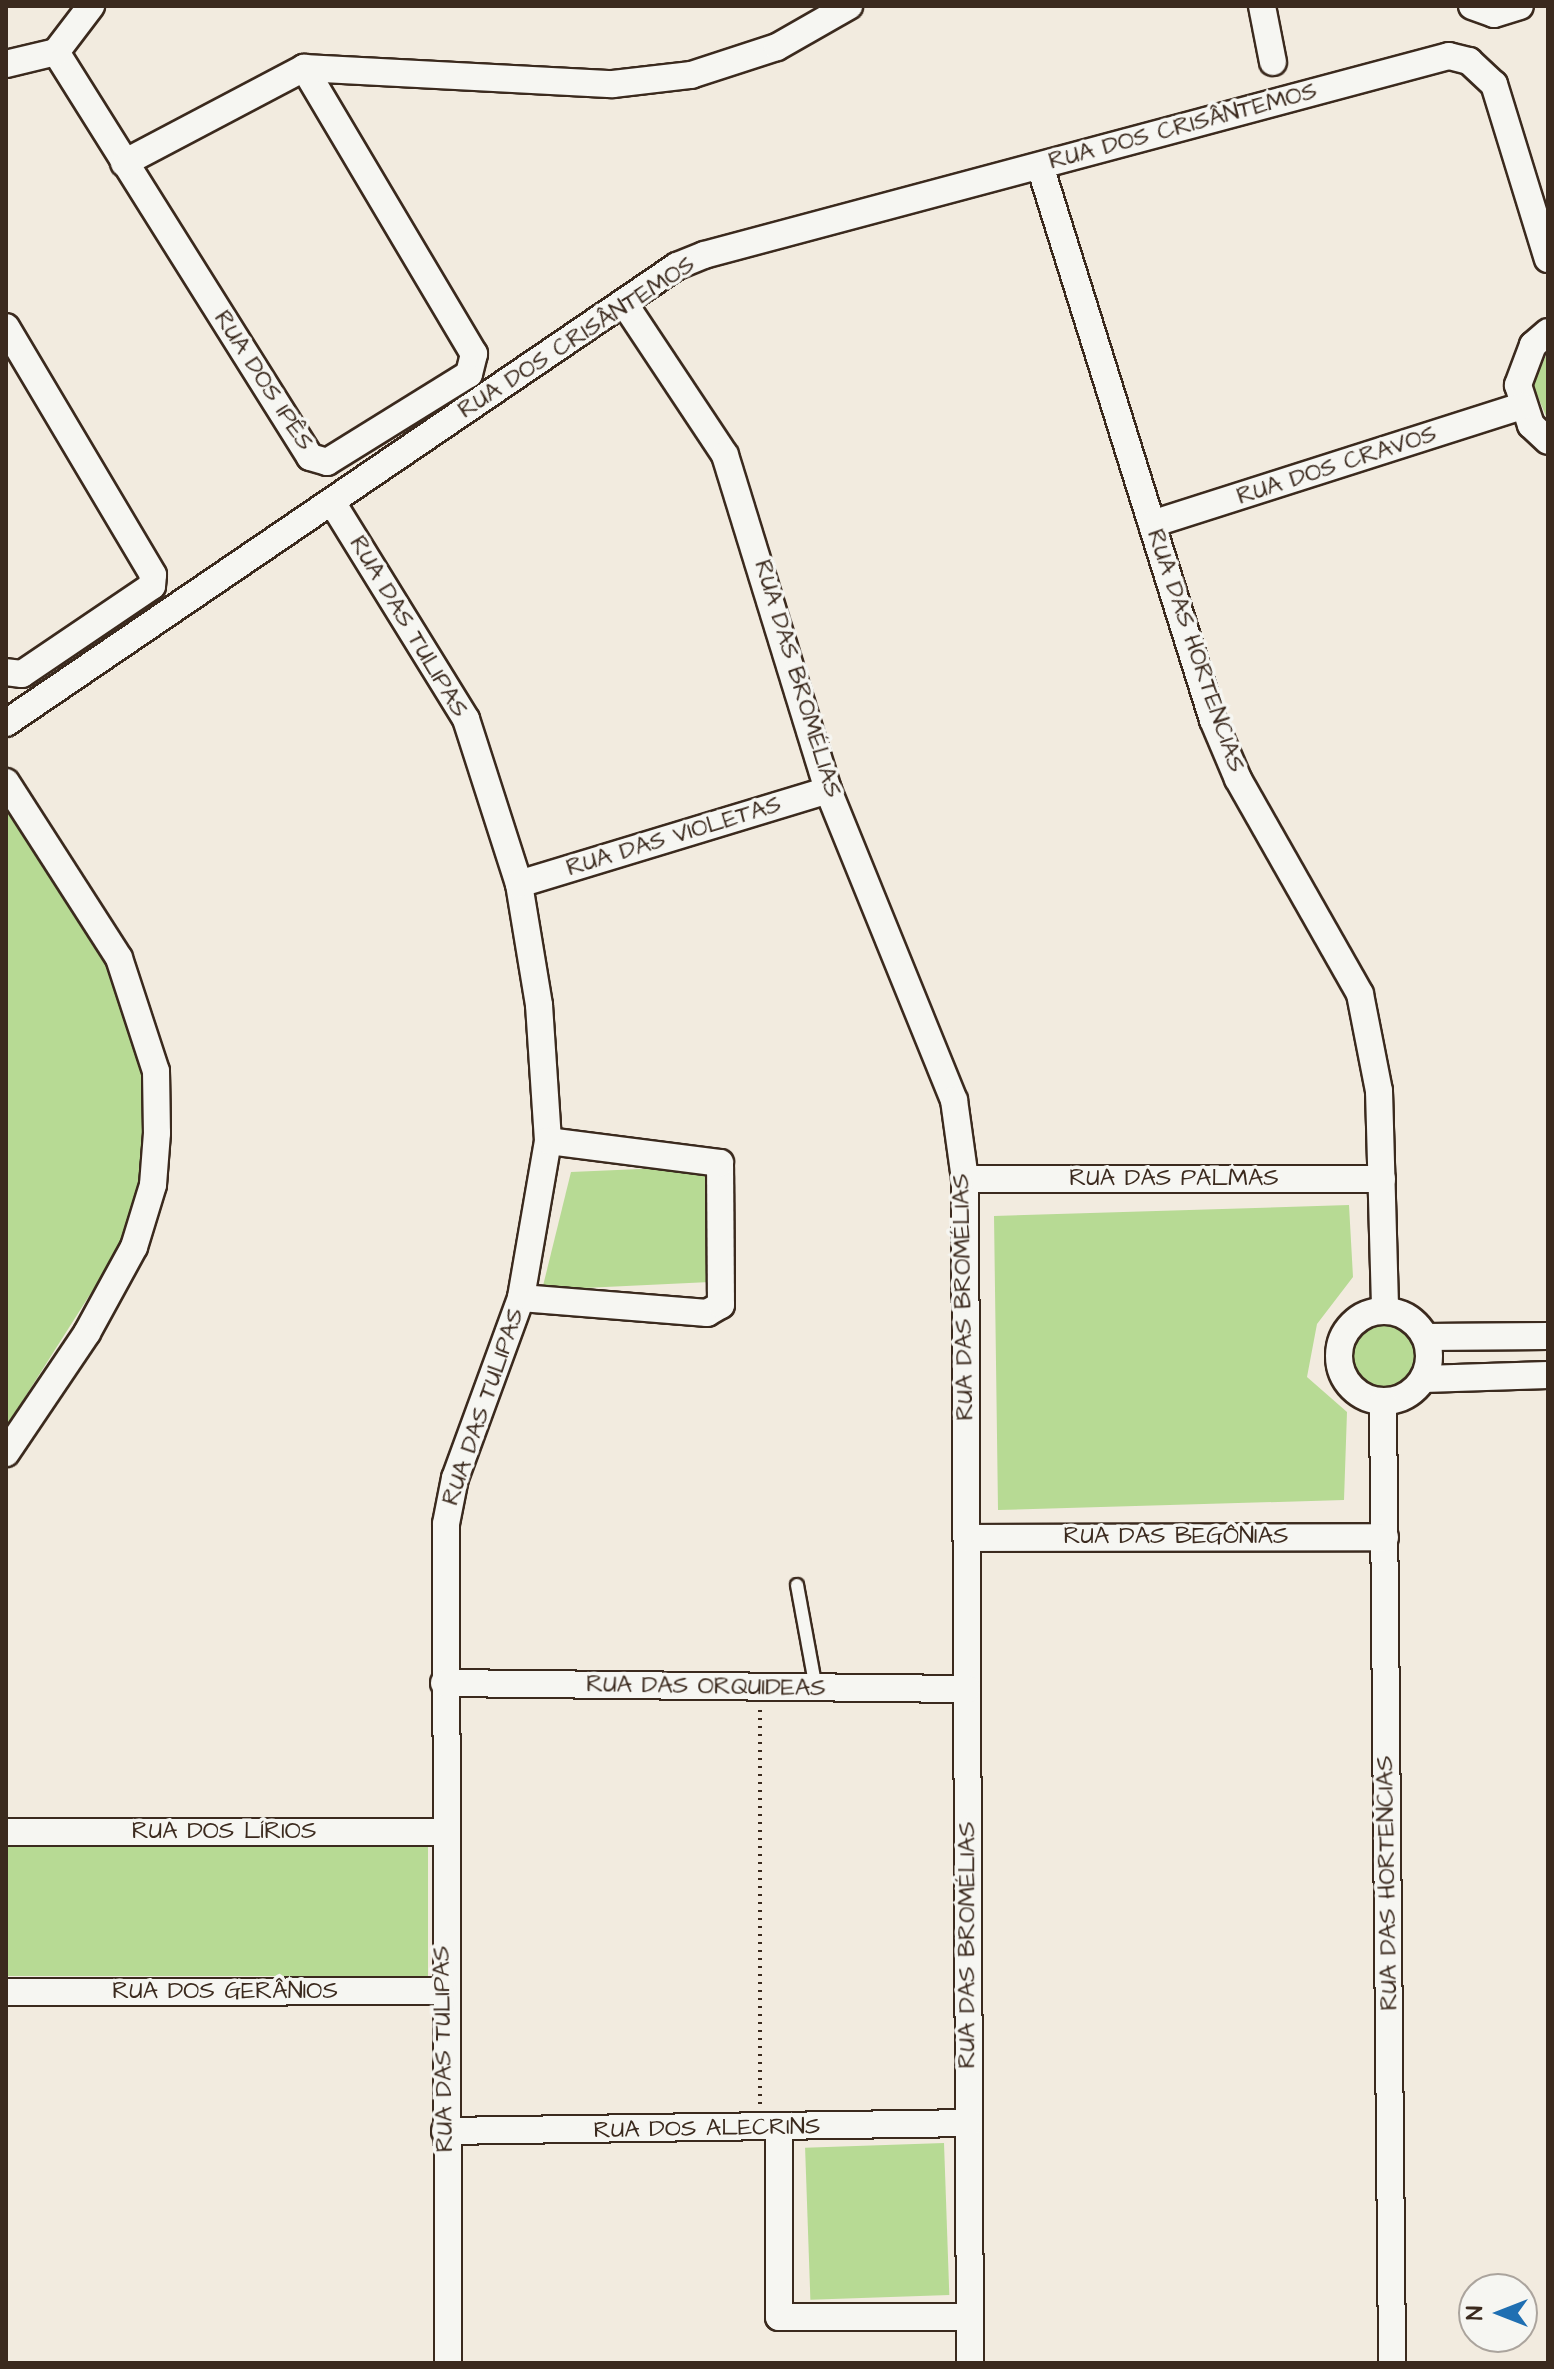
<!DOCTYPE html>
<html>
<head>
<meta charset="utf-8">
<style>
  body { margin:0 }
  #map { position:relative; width:1554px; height:2369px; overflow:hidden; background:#f2ebdf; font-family:"Architects Daughter",sans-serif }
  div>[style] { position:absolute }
  .green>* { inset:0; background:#b7da94; transform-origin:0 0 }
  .round { border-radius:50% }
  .path>* { height:4px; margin-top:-2px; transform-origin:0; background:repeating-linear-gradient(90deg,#3b2a1e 0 2px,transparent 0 8px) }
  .roads { filter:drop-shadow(2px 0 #3b2a1e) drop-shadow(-2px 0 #3b2a1e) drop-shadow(0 2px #3b2a1e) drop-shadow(0 -2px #3b2a1e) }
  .lane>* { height:12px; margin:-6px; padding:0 6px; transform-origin:6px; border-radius:6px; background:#f6f6f2 }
  .street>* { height:26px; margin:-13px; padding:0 13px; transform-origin:13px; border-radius:13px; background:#f6f6f2 }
  .street>.ring { margin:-13px; padding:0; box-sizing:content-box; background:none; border:26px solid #f6f6f2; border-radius:50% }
  span { translate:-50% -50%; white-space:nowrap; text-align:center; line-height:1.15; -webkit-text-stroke:7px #f6f6f2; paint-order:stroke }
  .street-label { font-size:24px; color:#3b2a1e }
  .frame { position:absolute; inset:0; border:8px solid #3b2a1e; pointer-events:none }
  .north { position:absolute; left:1458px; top:2273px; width:80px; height:80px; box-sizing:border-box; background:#f6f6f2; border:2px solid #aba49d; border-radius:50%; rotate:270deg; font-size:22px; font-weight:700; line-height:32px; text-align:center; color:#3b2a1e }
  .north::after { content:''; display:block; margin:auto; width:28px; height:36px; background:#1f6fb2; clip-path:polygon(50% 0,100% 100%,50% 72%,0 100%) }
</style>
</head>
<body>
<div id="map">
  <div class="green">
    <div style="clip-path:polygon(1548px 351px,1548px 421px,1533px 385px)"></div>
    <div style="clip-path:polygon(6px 804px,110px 967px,144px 1078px,145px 1133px,141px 1183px,122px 1244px,6px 1427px)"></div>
    <div style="clip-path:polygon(709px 1166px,710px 1282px,542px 1290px,571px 1172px)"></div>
    <div style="clip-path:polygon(1349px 1205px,1353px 1277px,1317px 1324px,1307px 1377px,1347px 1412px,1344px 1500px,998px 1510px,994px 1216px)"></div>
    <div class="round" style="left:1348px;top:1320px;width:72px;height:72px"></div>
    <div style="left:428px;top:1846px;width:130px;height:422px;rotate:90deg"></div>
    <div style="left:944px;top:2143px;width:152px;height:139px;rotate:88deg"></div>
  </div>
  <div class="path">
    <div style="left:760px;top:2104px;width:395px;rotate:-90deg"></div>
  </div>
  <div class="roads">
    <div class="lane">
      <div style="left:797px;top:1585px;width:106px;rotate:79.6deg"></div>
    </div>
    <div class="street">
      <div style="left:1262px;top:6px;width:57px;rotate:78.9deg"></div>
      <div style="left:1472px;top:6px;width:23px;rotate:20deg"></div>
      <div style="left:1494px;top:14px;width:27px;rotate:-17deg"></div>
      <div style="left:56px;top:52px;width:478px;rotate:57.9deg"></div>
      <div style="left:310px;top:457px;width:18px;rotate:16deg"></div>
      <div style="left:327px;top:462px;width:167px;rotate:-31.8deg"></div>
      <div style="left:469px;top:374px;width:21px;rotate:-76deg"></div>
      <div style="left:474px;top:354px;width:333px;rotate:-120.7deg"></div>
      <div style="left:6px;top:64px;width:51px;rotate:-13.5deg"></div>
      <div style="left:56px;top:52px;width:58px;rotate:-52.7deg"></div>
      <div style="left:124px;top:163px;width:204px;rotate:-27.8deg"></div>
      <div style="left:304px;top:68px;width:309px;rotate:3deg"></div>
      <div style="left:613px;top:84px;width:79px;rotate:-6.6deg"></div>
      <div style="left:691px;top:75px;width:90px;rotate:-18deg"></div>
      <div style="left:777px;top:47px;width:83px;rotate:-29.7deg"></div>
      <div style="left:1040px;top:166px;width:580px;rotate:72.66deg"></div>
      <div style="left:1213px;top:720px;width:64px;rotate:67deg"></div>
      <div style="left:1238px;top:779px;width:247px;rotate:60.4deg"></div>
      <div style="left:1360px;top:994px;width:99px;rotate:78.9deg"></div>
      <div style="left:1379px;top:1091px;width:219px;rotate:88.4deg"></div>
      <div style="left:624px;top:303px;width:182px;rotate:56.4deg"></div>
      <div style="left:725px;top:455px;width:350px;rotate:72.9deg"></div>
      <div style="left:828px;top:790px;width:335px;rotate:67.9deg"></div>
      <div style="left:954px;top:1100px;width:80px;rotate:82.1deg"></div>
      <div style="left:965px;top:1179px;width:1184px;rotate:89.76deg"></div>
      <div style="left:6px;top:327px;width:288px;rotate:59.3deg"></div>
      <div style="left:153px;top:575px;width:11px;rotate:95deg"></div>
      <div style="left:152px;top:586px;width:157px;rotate:145.9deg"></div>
      <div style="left:22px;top:674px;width:16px;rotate:-173deg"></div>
      <div style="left:1548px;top:332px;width:20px;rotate:139deg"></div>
      <div style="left:1533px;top:345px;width:43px;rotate:110.6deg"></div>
      <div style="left:1518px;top:385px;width:42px;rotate:72deg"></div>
      <div style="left:1531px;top:425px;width:23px;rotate:43deg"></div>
      <div style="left:332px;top:502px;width:255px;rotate:58.3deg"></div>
      <div style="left:466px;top:719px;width:173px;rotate:72.2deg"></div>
      <div style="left:519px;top:884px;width:123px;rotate:80.6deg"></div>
      <div style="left:539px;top:1005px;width:136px;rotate:86.2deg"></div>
      <div style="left:548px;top:1141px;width:159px;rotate:99.8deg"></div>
      <div style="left:521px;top:1298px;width:192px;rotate:110.1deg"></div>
      <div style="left:455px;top:1478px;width:47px;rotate:101.1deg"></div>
      <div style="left:446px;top:1524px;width:839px;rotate:89.86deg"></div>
      <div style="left:1152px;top:524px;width:388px;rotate:-17.7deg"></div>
      <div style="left:6px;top:723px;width:812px;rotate:-34.26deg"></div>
      <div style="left:677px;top:266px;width:29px;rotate:-22deg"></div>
      <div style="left:704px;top:255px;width:771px;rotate:-14.96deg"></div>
      <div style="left:1449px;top:56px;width:21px;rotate:14deg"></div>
      <div style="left:1469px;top:61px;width:34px;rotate:43deg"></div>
      <div style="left:1494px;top:84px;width:183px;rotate:72.9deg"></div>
      <div style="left:6px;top:782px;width:209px;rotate:57.3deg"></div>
      <div style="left:119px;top:958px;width:119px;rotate:71.9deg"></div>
      <div style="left:156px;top:1071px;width:62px;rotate:89.1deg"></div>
      <div style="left:157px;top:1133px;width:52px;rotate:94.4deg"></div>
      <div style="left:153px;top:1185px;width:65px;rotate:107deg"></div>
      <div style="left:134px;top:1247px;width:98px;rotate:118.7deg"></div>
      <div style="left:87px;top:1333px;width:145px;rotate:124deg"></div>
      <div style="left:519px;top:884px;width:323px;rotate:-16.9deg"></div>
      <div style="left:965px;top:1179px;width:417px"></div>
      <div style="left:521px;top:1298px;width:187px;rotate:4.6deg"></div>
      <div style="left:707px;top:1313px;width:16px;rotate:-30deg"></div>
      <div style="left:721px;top:1305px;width:142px;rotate:-90.4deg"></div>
      <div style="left:720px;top:1163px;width:173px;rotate:-172.7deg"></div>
      <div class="ring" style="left:1339px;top:1311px;width:64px;height:64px"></div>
      <div style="left:1426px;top:1337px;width:122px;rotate:-0.5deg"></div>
      <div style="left:1424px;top:1379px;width:124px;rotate:-1.8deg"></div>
      <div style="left:1383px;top:1402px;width:961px;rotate:89.46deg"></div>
      <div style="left:967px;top:1538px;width:418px;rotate:-0.1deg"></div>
      <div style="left:444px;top:1683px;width:523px;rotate:0.66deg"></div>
      <div style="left:6px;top:1832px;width:436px"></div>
      <div style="left:6px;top:1992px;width:438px;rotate:-0.1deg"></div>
      <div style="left:779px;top:2130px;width:187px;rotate:90deg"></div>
      <div style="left:779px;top:2317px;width:191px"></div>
      <div style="left:445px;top:2131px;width:524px;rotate:-0.87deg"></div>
    </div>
  </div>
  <div class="street-label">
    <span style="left:1183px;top:127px;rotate:-15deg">RUA DOS CRISÂNTEMOS</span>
    <span style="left:577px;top:338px;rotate:-33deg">RUA DOS CRISÂNTEMOS</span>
    <span style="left:263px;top:381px;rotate:57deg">RUA DOS IPÊS</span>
    <span style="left:1337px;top:466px;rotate:-18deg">RUA DOS CRAVOS</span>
    <span style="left:408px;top:627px;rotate:59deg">RUA DAS TULIPAS</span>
    <span style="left:1195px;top:651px;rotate:71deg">RUA DAS HORTENCIAS</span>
    <span style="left:797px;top:679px;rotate:73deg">RUA DAS BROMÉLIAS</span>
    <span style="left:674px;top:837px;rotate:-17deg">RUA DAS VIOLETAS</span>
    <span style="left:1174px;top:1179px">RUA DAS PALMAS</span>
    <span style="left:964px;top:1297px;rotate:-91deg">RUA DAS BROMÉLIAS</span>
    <span style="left:484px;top:1407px;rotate:-71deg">RUA DAS TULIPAS</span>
    <span style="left:1176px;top:1537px">RUA DAS BEGÔNIAS</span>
    <span style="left:706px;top:1687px;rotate:1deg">RUA DAS ORQUIDEAS</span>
    <span style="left:224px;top:1832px">RUA DOS LÍRIOS</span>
    <span style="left:1388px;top:1883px;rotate:-91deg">RUA DAS HORTENCIAS</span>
    <span style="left:968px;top:1945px;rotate:-90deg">RUA DAS BROMÉLIAS</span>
    <span style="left:225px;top:1992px">RUA DOS GERÂNIOS</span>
    <span style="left:444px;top:2049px;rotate:-91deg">RUA DAS TULIPAS</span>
    <span style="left:707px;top:2129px;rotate:-1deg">RUA DOS ALECRINS</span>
  </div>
  <div class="frame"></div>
  <div class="north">N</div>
</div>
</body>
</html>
